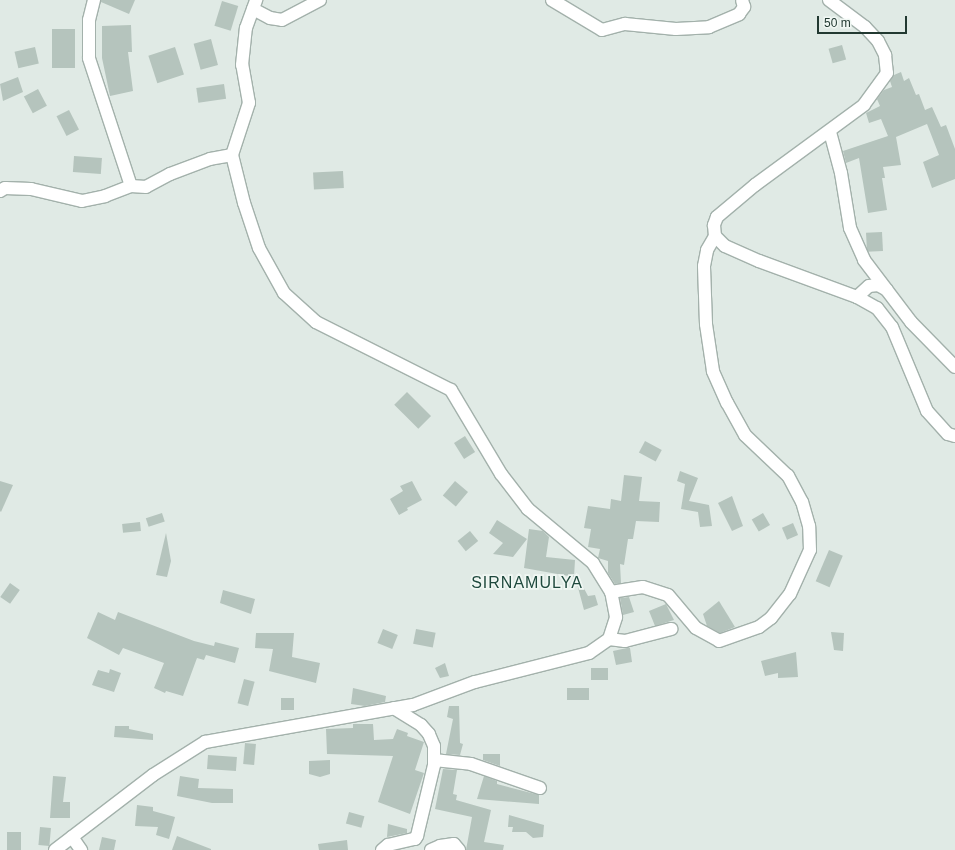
<!DOCTYPE html>
<html>
<head>
<meta charset="utf-8">
<style>
  body { margin:0 }
  #map { position:relative; width:955px; height:850px; overflow:hidden; background:#e0eae5; font-family:Helvetica,sans-serif }
  div>[style] { position:absolute }
  .building>* { inset:0; background:#b5c4bd; transform-origin:0 0 }
  .roads { filter:drop-shadow(1px 0 #a3b1ab) drop-shadow(-1px 0 #a3b1ab) drop-shadow(0 1px #a3b1ab) drop-shadow(0 -1px #a3b1ab) }
  .minor>* { height:12px; margin:-6px; padding:0 6px; transform-origin:6px; border-radius:6px; background:#fff }
  .secondary>* { height:12px; margin:-6px; padding:0 6px; transform-origin:6px; border-radius:6px; background:#fff }
  span { translate:-50% -50%; white-space:nowrap; text-align:center; line-height:1.15; -webkit-text-stroke:3.5px #f0f7f3; paint-order:stroke }
  .quarter-label { font-size:16px; color:#1f493d; letter-spacing:1px }
  .scale { position:absolute; left:817px; top:16px; width:90px; height:18px; box-sizing:border-box; border:2px solid #223931; border-top:0; padding-left:5px; font-size:12px; line-height:14px; white-space:nowrap; color:#223931; -webkit-text-stroke:3px #f0f7f3; paint-order:stroke }
</style>
</head>
<body>
<div id="map">
  <div class="building">
    <div style="clip-path:polygon(101px 0,135px 0,129px 14px,101px 2px)"></div>
    <div style="left:222px;top:1px;width:17px;height:26px;rotate:17deg"></div>
    <div style="clip-path:polygon(131px 25px,132px 52px,128px 52px,133px 91px,110px 96px,102px 58px,102px 26px)"></div>
    <div style="left:52px;top:29px;width:23px;height:39px"></div>
    <div style="left:211px;top:39px;width:27px;height:18px;rotate:75deg"></div>
    <div style="left:842px;top:45px;width:15px;height:14px;rotate:74deg"></div>
    <div style="left:35px;top:47px;width:17px;height:21px;rotate:77deg"></div>
    <div style="left:175px;top:47px;width:29px;height:28px;rotate:72deg"></div>
    <div style="clip-path:polygon(901px 72px,904px 81px,909px 78px,916px 95px,919px 94px,925px 110px,932px 107px,941px 127px,946px 125px,955px 149px,955px 179px,932px 188px,923px 162px,939px 155px,927px 124px,896px 137px,901px 165px,883px 167px,885px 178px,882px 178px,887px 210px,868px 213px,859px 158px,846px 163px,843px 151px,888px 136px,881px 119px,869px 123px,866px 113px,880px 106px,877px 99px,884px 90px,892px 87px,890px 81px,894px 75px)"></div>
    <div style="clip-path:polygon(18px 77px,23px 92px,3px 101px,0 84px)"></div>
    <div style="left:224px;top:84px;width:15px;height:28px;rotate:82deg"></div>
    <div style="left:38px;top:89px;width:19px;height:16px;rotate:62deg"></div>
    <div style="left:69px;top:110px;width:22px;height:14px;rotate:63deg"></div>
    <div style="left:74px;top:156px;width:28px;height:16px;rotate:4deg"></div>
    <div style="left:343px;top:171px;width:17px;height:30px;rotate:87deg"></div>
    <div style="left:882px;top:232px;width:19px;height:16px;rotate:87deg"></div>
    <div style="left:407px;top:392px;width:34px;height:18px;rotate:45deg"></div>
    <div style="left:465px;top:436px;width:19px;height:13px;rotate:58deg"></div>
    <div style="left:645px;top:441px;width:19px;height:13px;rotate:28deg"></div>
    <div style="clip-path:polygon(680px 471px,698px 478px,689px 501px,709px 505px,712px 526px,700px 527px,698px 512px,681px 509px,685px 484px,677px 481px)"></div>
    <div style="clip-path:polygon(624px 475px,642px 477px,639px 501px,660px 502px,659px 522px,636px 521px,633px 539px,628px 539px,624px 565px,620px 564px,621px 583px,615px 584px,608px 573px,608px 561px,598px 558px,600px 549px,588px 547px,591px 529px,584px 528px,588px 506px,610px 509px,611px 499px,621px 501px)"></div>
    <div style="clip-path:polygon(0 481px,13px 485px,1px 512px,0 511px)"></div>
    <div style="clip-path:polygon(412px 481px,422px 500px,407px 508px,408px 510px,399px 515px,390px 499px,403px 491px,400px 486px)"></div>
    <div style="left:455px;top:481px;width:17px;height:19px;rotate:40deg"></div>
    <div style="clip-path:polygon(732px 496px,743px 526px,732px 531px,718px 503px)"></div>
    <div style="left:162px;top:513px;width:9px;height:17px;rotate:72deg"></div>
    <div style="left:763px;top:513px;width:14px;height:13px;rotate:60deg"></div>
    <div style="clip-path:polygon(497px 520px,527px 539px,513px 557px,493px 554px,503px 543px,489px 533px)"></div>
    <div style="left:140px;top:522px;width:9px;height:18px;rotate:84deg"></div>
    <div style="left:793px;top:523px;width:13px;height:12px;rotate:67deg"></div>
    <div style="clip-path:polygon(529px 529px,543px 531px,549px 537px,546px 557px,575px 560px,574px 577px,524px 568px)"></div>
    <div style="left:470px;top:531px;width:13px;height:16px;rotate:51deg"></div>
    <div style="clip-path:polygon(166px 533px,171px 561px,167px 577px,156px 575px)"></div>
    <div style="left:829px;top:550px;width:15px;height:34px;rotate:23deg"></div>
    <div style="clip-path:polygon(579px 579px,588px 596px,595px 595px,598px 605px,584px 610px,576px 580px)"></div>
    <div style="left:10px;top:583px;width:12px;height:17px;rotate:35deg"></div>
    <div style="clip-path:polygon(223px 590px,255px 599px,251px 614px,220px 603px)"></div>
    <div style="clip-path:polygon(629px 597px,634px 612px,623px 615px,620px 598px)"></div>
    <div style="clip-path:polygon(719px 601px,735px 627px,720px 633px,707px 626px,703px 614px)"></div>
    <div style="clip-path:polygon(666px 604px,674px 620px,655px 626px,649px 611px)"></div>
    <div style="clip-path:polygon(98px 612px,115px 620px,118px 612px,194px 641px,214px 646px,215px 642px,239px 648px,235px 663px,206px 655px,204px 660px,197px 658px,183px 696px,166px 691px,165px 693px,154px 688px,164px 663px,123px 648px,119px 655px,87px 638px)"></div>
    <div style="left:383px;top:629px;width:16px;height:15px;rotate:22deg"></div>
    <div style="left:416px;top:629px;width:20px;height:15px;rotate:11deg"></div>
    <div style="clip-path:polygon(831px 632px,844px 633px,843px 651px,834px 650px)"></div>
    <div style="clip-path:polygon(256px 633px,294px 633px,292px 657px,320px 663px,316px 683px,269px 671px,273px 649px,255px 648px)"></div>
    <div style="clip-path:polygon(627px 648px,630px 648px,632px 662px,616px 665px,613px 651px)"></div>
    <div style="clip-path:polygon(796px 652px,798px 677px,778px 678px,778px 673px,765px 676px,761px 661px)"></div>
    <div style="clip-path:polygon(445px 663px,449px 676px,440px 678px,435px 668px)"></div>
    <div style="left:591px;top:668px;width:17px;height:12px"></div>
    <div style="clip-path:polygon(110px 669px,121px 673px,114px 692px,92px 685px,98px 670px,109px 673px)"></div>
    <div style="left:244px;top:679px;width:11px;height:25px;rotate:15deg"></div>
    <div style="clip-path:polygon(353px 688px,386px 696px,385px 702px,365px 706px,351px 704px)"></div>
    <div style="left:567px;top:688px;width:22px;height:12px"></div>
    <div style="left:281px;top:698px;width:13px;height:12px"></div>
    <div style="clip-path:polygon(449px 706px,459px 706px,460px 743px,463px 744px,460px 755px,446px 754px,453px 719px,447px 717px)"></div>
    <div style="clip-path:polygon(353px 724px,373px 724px,374px 740px,393px 739px,397px 729px,408px 733px,407px 736px,424px 742px,415px 770px,424px 773px,410px 814px,378px 802px,393px 756px,327px 754px,326px 729px,353px 728px)"></div>
    <div style="clip-path:polygon(115px 726px,129px 726px,129px 729px,153px 734px,153px 740px,114px 737px)"></div>
    <div style="left:245px;top:743px;width:11px;height:21px;rotate:5deg"></div>
    <div style="clip-path:polygon(483px 754px,500px 754px,500px 766px,483px 760px)"></div>
    <div style="left:208px;top:755px;width:29px;height:14px;rotate:4deg"></div>
    <div style="clip-path:polygon(330px 760px,330px 774px,320px 777px,309px 774px,309px 761px)"></div>
    <div style="clip-path:polygon(443px 769px,457px 770px,453px 794px,457px 795px,456px 800px,491px 810px,484px 842px,504px 845px,503px 850px,466px 850px,472px 817px,435px 809px)"></div>
    <div style="clip-path:polygon(53px 776px,66px 777px,63px 802px,70px 802px,70px 818px,50px 818px)"></div>
    <div style="clip-path:polygon(180px 776px,199px 779px,198px 788px,233px 789px,233px 803px,212px 803px,177px 796px)"></div>
    <div style="clip-path:polygon(484px 776px,497px 781px,497px 784px,539px 795px,539px 804px,477px 799px)"></div>
    <div style="clip-path:polygon(137px 805px,153px 807px,153px 811px,175px 817px,169px 839px,156px 835px,158px 827px,135px 826px)"></div>
    <div style="left:349px;top:812px;width:16px;height:12px;rotate:15deg"></div>
    <div style="clip-path:polygon(509px 815px,544px 825px,543px 837px,533px 838px,526px 832px,512px 832px,513px 827px,508px 827px)"></div>
    <div style="clip-path:polygon(388px 824px,407px 829px,407px 833px,387px 837px)"></div>
    <div style="left:40px;top:827px;width:11px;height:18px;rotate:5deg"></div>
    <div style="left:7px;top:832px;width:14px;height:18px"></div>
    <div style="clip-path:polygon(177px 836px,211px 849px,211px 850px,172px 850px)"></div>
    <div style="clip-path:polygon(102px 837px,116px 840px,114px 850px,99px 850px)"></div>
    <div style="clip-path:polygon(347px 840px,348px 850px,319px 850px,318px 844px)"></div>
  </div>
  <div class="roads">
    <div class="minor">
      <div style="left:552px;top:0;width:58px;rotate:31deg"></div>
      <div style="left:602px;top:30px;width:24px;rotate:-15deg"></div>
      <div style="left:625px;top:24px;width:51px;rotate:5.6deg"></div>
      <div style="left:676px;top:29px;width:33px;rotate:-3deg"></div>
      <div style="left:709px;top:27px;width:33px;rotate:-23deg"></div>
      <div style="left:739px;top:14px;width:9px;rotate:-54deg"></div>
      <div style="left:744px;top:7px;width:7px;rotate:-106deg"></div>
      <div style="left:253px;top:9px;width:19px;rotate:28deg"></div>
      <div style="left:270px;top:18px;width:12px;rotate:9deg"></div>
      <div style="left:282px;top:20px;width:43px;rotate:-27.8deg"></div>
      <div style="left:830px;top:132px;width:42px;rotate:75deg"></div>
      <div style="left:841px;top:173px;width:56px;rotate:80.7deg"></div>
      <div style="left:850px;top:228px;width:35px;rotate:66deg"></div>
      <div style="left:864px;top:260px;width:78px;rotate:52.8deg"></div>
      <div style="left:911px;top:322px;width:63px;rotate:45.6deg"></div>
      <div style="left:232px;top:155px;width:55px;rotate:-71.9deg"></div>
      <div style="left:249px;top:103px;width:39px;rotate:-100deg"></div>
      <div style="left:242px;top:65px;width:37px;rotate:-84deg"></div>
      <div style="left:246px;top:28px;width:30px;rotate:-70deg"></div>
      <div style="left:0;top:191px;width:6px;rotate:-31deg"></div>
      <div style="left:5px;top:188px;width:26px;rotate:2deg"></div>
      <div style="left:31px;top:189px;width:52px;rotate:13.2deg"></div>
      <div style="left:82px;top:201px;width:24px;rotate:-12deg"></div>
      <div style="left:105px;top:196px;width:28px;rotate:-21deg"></div>
      <div style="left:857px;top:297px;width:16px;rotate:-43deg"></div>
      <div style="left:869px;top:286px;width:9px;rotate:-6deg"></div>
      <div style="left:878px;top:285px;width:10px;rotate:29deg"></div>
      <div style="left:611px;top:592px;width:32px;rotate:-9deg"></div>
      <div style="left:643px;top:587px;width:26px;rotate:18deg"></div>
      <div style="left:668px;top:595px;width:43px;rotate:49.7deg"></div>
      <div style="left:696px;top:628px;width:26px;rotate:29deg"></div>
      <div style="left:719px;top:641px;width:42px;rotate:-19.3deg"></div>
      <div style="left:759px;top:627px;width:15px;rotate:-37deg"></div>
      <div style="left:771px;top:618px;width:31px;rotate:-52deg"></div>
      <div style="left:790px;top:594px;width:48px;rotate:-65.6deg"></div>
      <div style="left:810px;top:550px;width:24px;rotate:-92deg"></div>
      <div style="left:809px;top:526px;width:25px;rotate:-106deg"></div>
      <div style="left:802px;top:502px;width:30px;rotate:-118deg"></div>
      <div style="left:788px;top:476px;width:59px;rotate:-136.4deg"></div>
      <div style="left:745px;top:435px;width:37px;rotate:-119deg"></div>
      <div style="left:727px;top:403px;width:35px;rotate:-114deg"></div>
      <div style="left:713px;top:371px;width:48px;rotate:-98.5deg"></div>
      <div style="left:706px;top:324px;width:58px;rotate:-92deg"></div>
      <div style="left:704px;top:266px;width:16px;rotate:-79deg"></div>
      <div style="left:707px;top:250px;width:16px;rotate:-60deg"></div>
      <div style="left:609px;top:639px;width:16px;rotate:7deg"></div>
      <div style="left:625px;top:641px;width:48px;rotate:-14.6deg"></div>
      <div style="left:434px;top:760px;width:37px;rotate:6deg"></div>
      <div style="left:471px;top:764px;width:73px;rotate:19.2deg"></div>
      <div style="left:72px;top:837px;width:16px;rotate:55deg"></div>
      <div style="left:55px;top:850px;width:123px;rotate:-37.4deg"></div>
      <div style="left:153px;top:775px;width:62px;rotate:-32.4deg"></div>
      <div style="left:205px;top:742px;width:211px;rotate:-10.1deg"></div>
      <div style="left:413px;top:705px;width:66px;rotate:-20.4deg"></div>
      <div style="left:475px;top:682px;width:118px;rotate:-14.3deg"></div>
      <div style="left:589px;top:653px;width:24px;rotate:-35deg"></div>
      <div style="left:609px;top:639px;width:23px;rotate:-72deg"></div>
      <div style="left:616px;top:617px;width:25px;rotate:-101deg"></div>
      <div style="left:611px;top:592px;width:34px;rotate:-122deg"></div>
      <div style="left:593px;top:563px;width:85px;rotate:-140.3deg"></div>
      <div style="left:528px;top:509px;width:44px;rotate:-127.6deg"></div>
      <div style="left:501px;top:474px;width:98px;rotate:-120.8deg"></div>
      <div style="left:451px;top:390px;width:151px;rotate:-153.3deg"></div>
      <div style="left:316px;top:322px;width:43px;rotate:-137.8deg"></div>
      <div style="left:284px;top:293px;width:51px;rotate:-119.1deg"></div>
      <div style="left:259px;top:248px;width:47px;rotate:-108.4deg"></div>
      <div style="left:244px;top:203px;width:49px;rotate:-104deg"></div>
      <div style="left:232px;top:155px;width:22px;rotate:170deg"></div>
      <div style="left:210px;top:159px;width:43px;rotate:159.4deg"></div>
      <div style="left:170px;top:174px;width:27px;rotate:152deg"></div>
      <div style="left:146px;top:187px;width:15px;rotate:-176deg"></div>
      <div style="left:131px;top:186px;width:135px;rotate:-108.2deg"></div>
      <div style="left:89px;top:58px;width:38px;rotate:-90deg"></div>
      <div style="left:89px;top:20px;width:21px;rotate:-76deg"></div>
      <div style="left:382px;top:850px;width:8px;rotate:-40deg"></div>
      <div style="left:388px;top:845px;width:28px;rotate:-13deg"></div>
      <div style="left:415px;top:839px;width:4px;rotate:-56deg"></div>
      <div style="left:417px;top:836px;width:73px;rotate:-76.5deg"></div>
      <div style="left:434px;top:765px;width:19px;rotate:-90deg"></div>
      <div style="left:434px;top:746px;width:13px;rotate:-113deg"></div>
      <div style="left:429px;top:734px;width:12px;rotate:-132deg"></div>
      <div style="left:421px;top:725px;width:32px;rotate:-148deg"></div>
      <div style="left:431px;top:850px;width:10px;rotate:-24deg"></div>
      <div style="left:440px;top:846px;width:14px;rotate:-8deg"></div>
      <div style="left:454px;top:844px;width:8px;rotate:50deg"></div>
    </div>
    <div class="secondary">
      <div style="left:829px;top:0;width:45px;rotate:36.9deg"></div>
      <div style="left:865px;top:27px;width:19px;rotate:47deg"></div>
      <div style="left:878px;top:41px;width:16px;rotate:63deg"></div>
      <div style="left:885px;top:55px;width:18px;rotate:84deg"></div>
      <div style="left:887px;top:73px;width:39px;rotate:126deg"></div>
      <div style="left:864px;top:105px;width:135px;rotate:143.7deg"></div>
      <div style="left:755px;top:185px;width:50px;rotate:139.9deg"></div>
      <div style="left:717px;top:217px;width:9px;rotate:111deg"></div>
      <div style="left:714px;top:225px;width:11px;rotate:85deg"></div>
      <div style="left:715px;top:236px;width:14px;rotate:45deg"></div>
      <div style="left:725px;top:246px;width:37px;rotate:24deg"></div>
      <div style="left:759px;top:261px;width:104px;rotate:20.2deg"></div>
      <div style="left:857px;top:297px;width:23px;rotate:29deg"></div>
      <div style="left:877px;top:308px;width:24px;rotate:52deg"></div>
      <div style="left:892px;top:327px;width:91px;rotate:67.4deg"></div>
      <div style="left:927px;top:411px;width:31px;rotate:48deg"></div>
      <div style="left:948px;top:434px;width:7px;rotate:16deg"></div>
    </div>
  </div>
  <div class="quarter-label">
    <span style="left:527px;top:583px">SIRNAMULYA</span>
  </div>
  <div class="scale">50 m</div>
</div>
</body>
</html>
